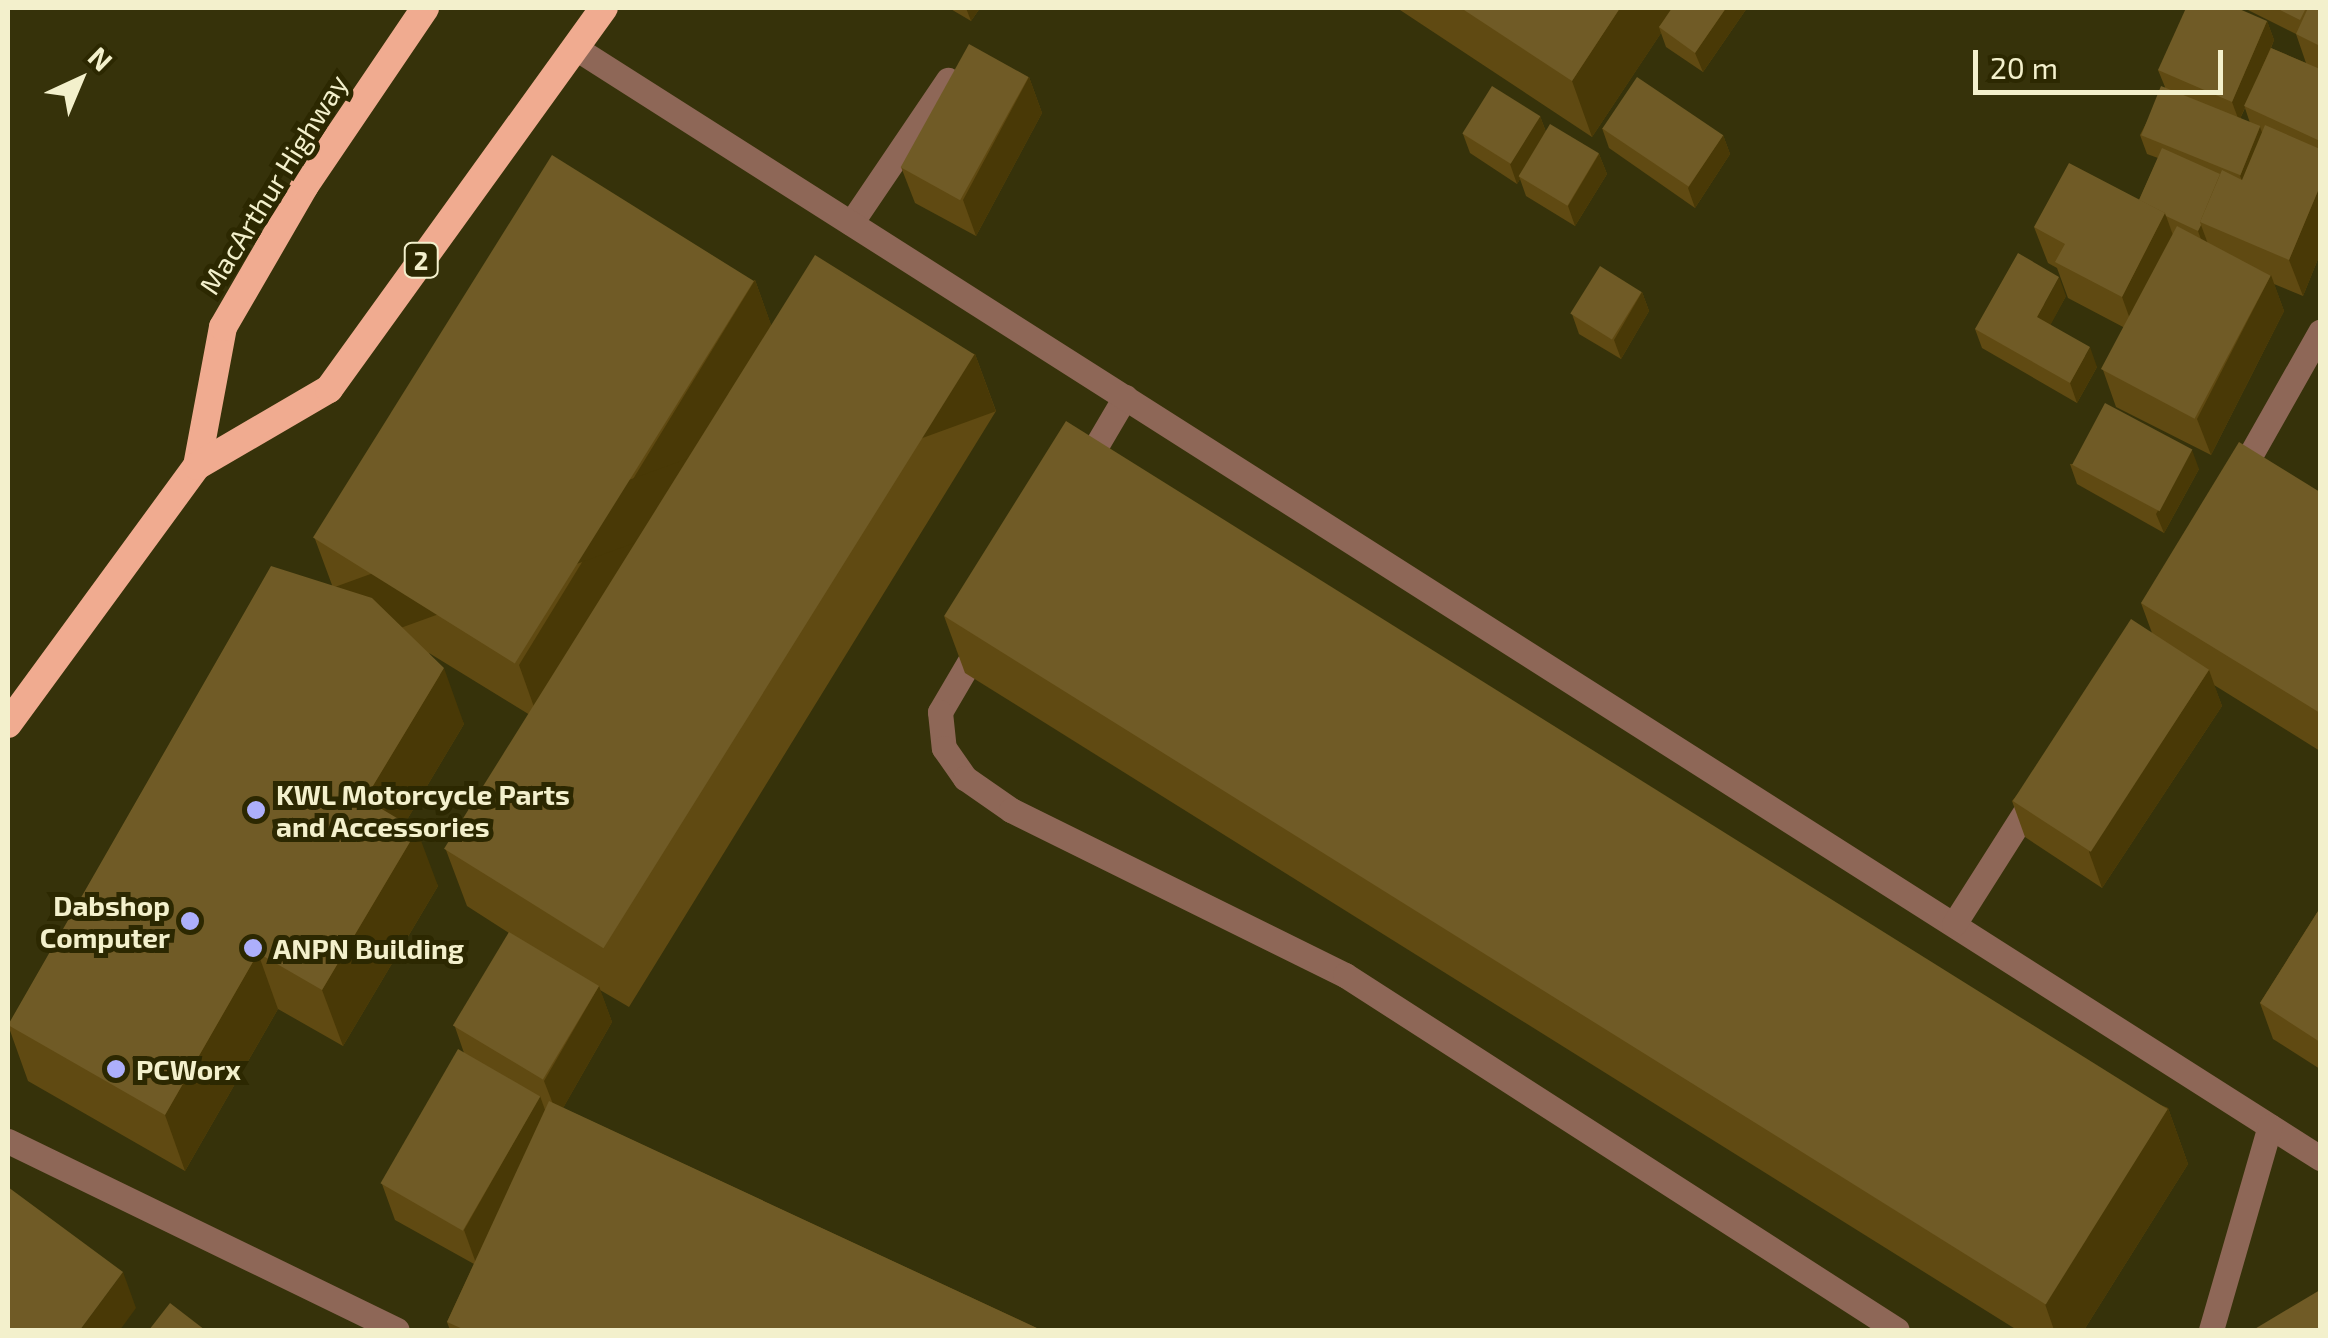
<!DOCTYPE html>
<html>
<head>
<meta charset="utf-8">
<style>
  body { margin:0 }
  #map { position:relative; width:2328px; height:1338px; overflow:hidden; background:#36320a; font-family:"Exo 2",sans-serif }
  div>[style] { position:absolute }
  .service>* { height:25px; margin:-12.5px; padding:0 12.5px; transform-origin:12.5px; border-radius:12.5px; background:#8e6757 }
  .minor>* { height:25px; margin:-12.5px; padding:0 12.5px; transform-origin:12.5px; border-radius:12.5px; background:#8e6757 }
  .trunk>* { height:28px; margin:-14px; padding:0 14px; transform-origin:14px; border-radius:14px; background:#f0ab90 }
  .wall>* { inset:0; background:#604a12 }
  .shaded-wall>* { inset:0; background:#493906; transform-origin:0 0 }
  .building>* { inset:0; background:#705b26; transform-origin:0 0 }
  .dots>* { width:28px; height:28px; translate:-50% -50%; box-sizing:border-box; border:5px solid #2c2801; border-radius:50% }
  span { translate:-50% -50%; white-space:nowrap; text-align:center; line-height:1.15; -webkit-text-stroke:10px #2c2801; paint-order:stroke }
  .shield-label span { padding:2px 8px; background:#2c2801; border:2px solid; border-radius:8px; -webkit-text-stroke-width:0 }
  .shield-label { font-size:25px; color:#f3f0cc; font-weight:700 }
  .street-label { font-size:28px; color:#f3f0cc }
  .poi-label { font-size:28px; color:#f3f0cc; font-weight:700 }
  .left { translate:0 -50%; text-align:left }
  .right { translate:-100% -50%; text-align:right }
  .frame { position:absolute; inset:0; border:10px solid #f3f0cc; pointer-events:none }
  .north { position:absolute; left:30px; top:30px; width:100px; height:100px; -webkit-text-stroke:8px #2c2801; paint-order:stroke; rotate:44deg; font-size:28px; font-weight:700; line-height:40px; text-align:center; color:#f3f0cc }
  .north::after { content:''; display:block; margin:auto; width:35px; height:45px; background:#f3f0cc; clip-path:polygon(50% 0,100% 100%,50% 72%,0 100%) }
  .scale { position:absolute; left:1973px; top:50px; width:250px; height:45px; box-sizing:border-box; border:5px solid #f3f0cc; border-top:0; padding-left:12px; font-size:30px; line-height:35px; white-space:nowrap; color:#f3f0cc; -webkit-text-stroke:8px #2c2801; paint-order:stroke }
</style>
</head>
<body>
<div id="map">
  <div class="service">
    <div style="left:851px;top:223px;width:173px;rotate:-55.9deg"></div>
    <div style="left:1082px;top:470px;width:85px;rotate:-59.5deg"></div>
    <div style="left:981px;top:642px;width:81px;rotate:120.4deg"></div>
    <div style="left:940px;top:712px;width:36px;rotate:84deg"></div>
    <div style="left:944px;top:748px;width:37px;rotate:55deg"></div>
    <div style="left:965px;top:778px;width:56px;rotate:34.8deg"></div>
    <div style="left:1011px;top:810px;width:373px;rotate:26.3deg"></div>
    <div style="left:1345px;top:975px;width:656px;rotate:32.75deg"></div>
    <div style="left:8px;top:1141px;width:432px;rotate:25.9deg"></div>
  </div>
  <div class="minor">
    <div style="left:574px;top:47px;width:2070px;rotate:32.47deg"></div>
    <div style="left:2238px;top:477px;width:167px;rotate:-60.5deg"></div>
    <div style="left:1954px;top:924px;width:155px;rotate:-57.6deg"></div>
    <div style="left:2211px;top:1330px;width:212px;rotate:-73.9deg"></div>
  </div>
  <div class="trunk">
    <div style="left:197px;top:466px;width:141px;rotate:-79.4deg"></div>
    <div style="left:223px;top:327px;width:162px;rotate:-59.9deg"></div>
    <div style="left:304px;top:187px;width:216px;rotate:-55.9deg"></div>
    <div style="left:8px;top:724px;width:320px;rotate:-53.8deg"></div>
    <div style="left:197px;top:466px;width:153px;rotate:-30.3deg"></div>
    <div style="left:329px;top:389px;width:470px;rotate:-54.2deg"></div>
  </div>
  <div class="wall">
    <div style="clip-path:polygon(949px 8px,980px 8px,971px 21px)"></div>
    <div style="clip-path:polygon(1397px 8px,1747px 8px,1703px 72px,1666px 47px,1661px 33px,1592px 137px)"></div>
    <div style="clip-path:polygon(evenodd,2244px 8px,2320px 8px,2320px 254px,2303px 296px,2274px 284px,2284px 311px,2211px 455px,2116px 407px,2103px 370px,2125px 328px,2068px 298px,2057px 268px,2048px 263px,2034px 227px,2139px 200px,2158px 158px,2147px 154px,2140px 135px,2165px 87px,2158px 70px,2267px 21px,2274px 40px,2271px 48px,2306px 63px,2296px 34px,2244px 8px,2245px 108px,2250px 123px,2240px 119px,2245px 108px)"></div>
    <div style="clip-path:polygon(1029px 77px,1042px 113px,976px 236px,915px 203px,901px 167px)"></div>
    <div style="clip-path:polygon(1540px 116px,1546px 132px,1599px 154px,1607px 174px,1575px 226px,1526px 196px,1520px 179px,1517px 184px,1470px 153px,1463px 134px)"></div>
    <div style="clip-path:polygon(1602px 128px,1723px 135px,1730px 154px,1695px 208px,1609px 148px)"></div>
    <div style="clip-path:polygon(755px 280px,771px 325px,975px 354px,996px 411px,629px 1007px,600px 990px,612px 1022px,563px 1108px,1041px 1330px,450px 1330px,447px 1322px,474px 1264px,395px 1220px,382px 1184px,464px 1053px,455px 1027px,509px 933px,467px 906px,446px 850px,530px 715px,429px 653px,464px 724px,405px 823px,438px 886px,343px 1046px,278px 1009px,185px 1171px,28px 1081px,8px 1025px,332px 585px,315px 539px)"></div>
    <div style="clip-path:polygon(1642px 292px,1649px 311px,1621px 359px,1579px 334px,1572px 314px)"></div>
    <div style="clip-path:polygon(2066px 296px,2050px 325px,2097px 367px,2077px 403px,1982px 348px,1975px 329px)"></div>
    <div style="clip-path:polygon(2070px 464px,2199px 469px,2164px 533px,2077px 484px)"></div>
    <div style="clip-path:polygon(2320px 492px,2320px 751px,2214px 685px,2222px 706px,2102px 888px,2025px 837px,2012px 801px,2152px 633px,2141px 603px)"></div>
    <div style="clip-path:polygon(944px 616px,2168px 1108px,2188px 1164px,2084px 1330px,2017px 1330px,965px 673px)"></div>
    <div style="clip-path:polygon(2320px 908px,2320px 1069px,2273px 1039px,2260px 1003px)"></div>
  </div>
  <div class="shaded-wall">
    <div style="clip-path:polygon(966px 8px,980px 8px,971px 21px)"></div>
    <div style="clip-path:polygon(1620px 8px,1677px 8px,1659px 27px,1661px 33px,1592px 137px,1572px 81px)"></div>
    <div style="clip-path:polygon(1726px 8px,1747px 8px,1703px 72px,1695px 53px)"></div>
    <div style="clip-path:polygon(2267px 21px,2274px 40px,2239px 121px,2232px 102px)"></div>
    <div style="clip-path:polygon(1029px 77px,1042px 113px,976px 236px,963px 200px)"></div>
    <div style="clip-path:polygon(1540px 116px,1547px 135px,1519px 176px,1520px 179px,1517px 184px,1510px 164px)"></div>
    <div style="clip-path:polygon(2260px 127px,2267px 146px,2248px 195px,2240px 176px)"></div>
    <div style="clip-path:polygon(1723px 135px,1730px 154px,1695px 208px,1688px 188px)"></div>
    <div style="clip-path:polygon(1599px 154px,1607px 174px,1575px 226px,1568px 206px)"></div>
    <div style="clip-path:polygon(2320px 186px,2320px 254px,2303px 296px,2289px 260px)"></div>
    <div style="clip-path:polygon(2165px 213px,2178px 249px,2135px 333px,2122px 297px)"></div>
    <div style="clip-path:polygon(2201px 225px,2208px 244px,2205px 251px,2198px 231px)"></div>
    <div style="clip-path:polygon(2271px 275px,2284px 311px,2211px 455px,2197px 419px)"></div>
    <div style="clip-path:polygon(2059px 277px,2066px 296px,2044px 337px,2037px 317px)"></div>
    <div style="clip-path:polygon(755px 280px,775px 336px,539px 721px,519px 665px)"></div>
    <div style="clip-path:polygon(1642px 292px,1649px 311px,1621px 359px,1614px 340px)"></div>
    <div style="clip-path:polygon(2090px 347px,2097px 367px,2077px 403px,2070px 383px)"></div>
    <div style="left:975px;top:354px;width:61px;height:701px;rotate:70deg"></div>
    <div style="clip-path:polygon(2192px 450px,2199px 469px,2164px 533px,2156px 514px)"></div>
    <div style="clip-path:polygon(444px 668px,464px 724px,386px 855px,365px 799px)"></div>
    <div style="clip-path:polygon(2209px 670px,2222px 706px,2102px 888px,2089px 852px)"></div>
    <div style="clip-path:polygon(417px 830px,438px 886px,343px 1046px,322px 990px)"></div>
    <div style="clip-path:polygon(258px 953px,278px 1009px,185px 1171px,165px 1115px)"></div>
    <div style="clip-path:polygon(599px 986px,612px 1022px,558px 1117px,544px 1081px)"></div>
    <div style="clip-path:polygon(540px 1096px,553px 1132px,477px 1266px,464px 1230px)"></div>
    <div style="clip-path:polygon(2168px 1108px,2188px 1164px,2084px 1330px,2054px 1330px,2045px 1304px)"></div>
    <div style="clip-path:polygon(123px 1272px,136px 1308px,120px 1330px,80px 1330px)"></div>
  </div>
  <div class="building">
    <div style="clip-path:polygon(1461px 8px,1620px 8px,1572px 81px)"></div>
    <div style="clip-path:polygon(1672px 8px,1726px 8px,1695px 53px,1659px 27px)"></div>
    <div style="clip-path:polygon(2186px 8px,2237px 8px,2267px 21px,2232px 102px,2158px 70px)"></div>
    <div style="clip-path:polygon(2276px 8px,2306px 8px,2300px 20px)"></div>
    <div style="clip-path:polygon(2308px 8px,2320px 8px,2320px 46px,2296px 34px)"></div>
    <div style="left:969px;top:44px;width:68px;height:141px;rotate:29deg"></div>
    <div style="clip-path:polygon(2271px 48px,2320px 69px,2320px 141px,2244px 106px)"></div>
    <div style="left:1637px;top:77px;width:104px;height:62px;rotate:34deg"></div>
    <div style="left:1492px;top:86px;width:57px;height:56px;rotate:32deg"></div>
    <div style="left:2161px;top:86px;width:107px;height:53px;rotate:22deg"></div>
    <div style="left:1550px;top:124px;width:57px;height:61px;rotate:31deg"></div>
    <div style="clip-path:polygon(2265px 125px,2320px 149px,2320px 186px,2289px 260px,2200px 222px,2222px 170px,2242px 180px)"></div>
    <div style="clip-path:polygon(2162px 148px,2220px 174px,2200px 222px,2201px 225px,2198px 231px,2166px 216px,2165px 213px,2139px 200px)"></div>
    <div style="left:552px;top:155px;width:238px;height:451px;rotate:32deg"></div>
    <div style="clip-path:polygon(2069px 163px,2165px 213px,2122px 297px,2055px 262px,2065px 244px,2034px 227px)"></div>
    <div style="left:2177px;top:226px;width:106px;height:162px;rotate:28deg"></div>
    <div style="clip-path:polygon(2018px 253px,2059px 277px,2037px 317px,2090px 347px,2070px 383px,1975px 329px)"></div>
    <div style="left:815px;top:255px;width:188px;height:700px;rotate:32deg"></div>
    <div style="left:1600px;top:266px;width:49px;height:56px;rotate:32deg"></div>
    <div style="left:2105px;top:403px;width:99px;height:70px;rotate:28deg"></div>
    <div style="left:1066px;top:421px;width:1299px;height:230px;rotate:32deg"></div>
    <div style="clip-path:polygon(2239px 442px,2320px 492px,2320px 713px,2141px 603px)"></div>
    <div style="clip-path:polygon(271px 566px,372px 598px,444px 668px,365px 799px,417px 830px,322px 990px,258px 953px,165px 1115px,8px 1025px)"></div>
    <div style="left:2131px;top:619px;width:93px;height:217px;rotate:33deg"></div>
    <div style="clip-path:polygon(2320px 908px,2320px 1042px,2260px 1003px)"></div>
    <div style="left:509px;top:932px;width:105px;height:109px;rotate:31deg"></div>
    <div style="left:458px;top:1049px;width:95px;height:155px;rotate:30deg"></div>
    <div style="clip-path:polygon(549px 1101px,1041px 1330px,465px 1330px,447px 1322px)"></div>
    <div style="clip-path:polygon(8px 1187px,123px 1272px,80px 1330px,8px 1330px)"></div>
    <div style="clip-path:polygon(2320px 1290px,2320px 1330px,2253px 1330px)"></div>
    <div style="clip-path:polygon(170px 1303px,205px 1330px,149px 1330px)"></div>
  </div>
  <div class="dots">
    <div style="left:256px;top:810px;background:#adaffb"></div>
    <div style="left:190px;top:921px;background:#adaffb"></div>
    <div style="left:253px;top:948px;background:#adaffb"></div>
    <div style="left:116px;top:1069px;background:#adaffb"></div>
  </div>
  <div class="shield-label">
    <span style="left:421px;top:260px">2</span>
  </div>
  <div class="street-label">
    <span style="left:273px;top:184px;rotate:-58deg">MacArthur Highway</span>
  </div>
  <div class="poi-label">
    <span class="left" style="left:276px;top:810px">KWL Motorcycle Parts<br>and Accessories</span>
    <span class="right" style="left:170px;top:921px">Dabshop<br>Computer</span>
    <span class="left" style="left:273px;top:948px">ANPN Building</span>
    <span class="left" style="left:136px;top:1069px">PCWorx</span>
  </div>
  <div class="frame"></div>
  <div class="north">N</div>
  <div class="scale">20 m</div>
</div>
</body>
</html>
